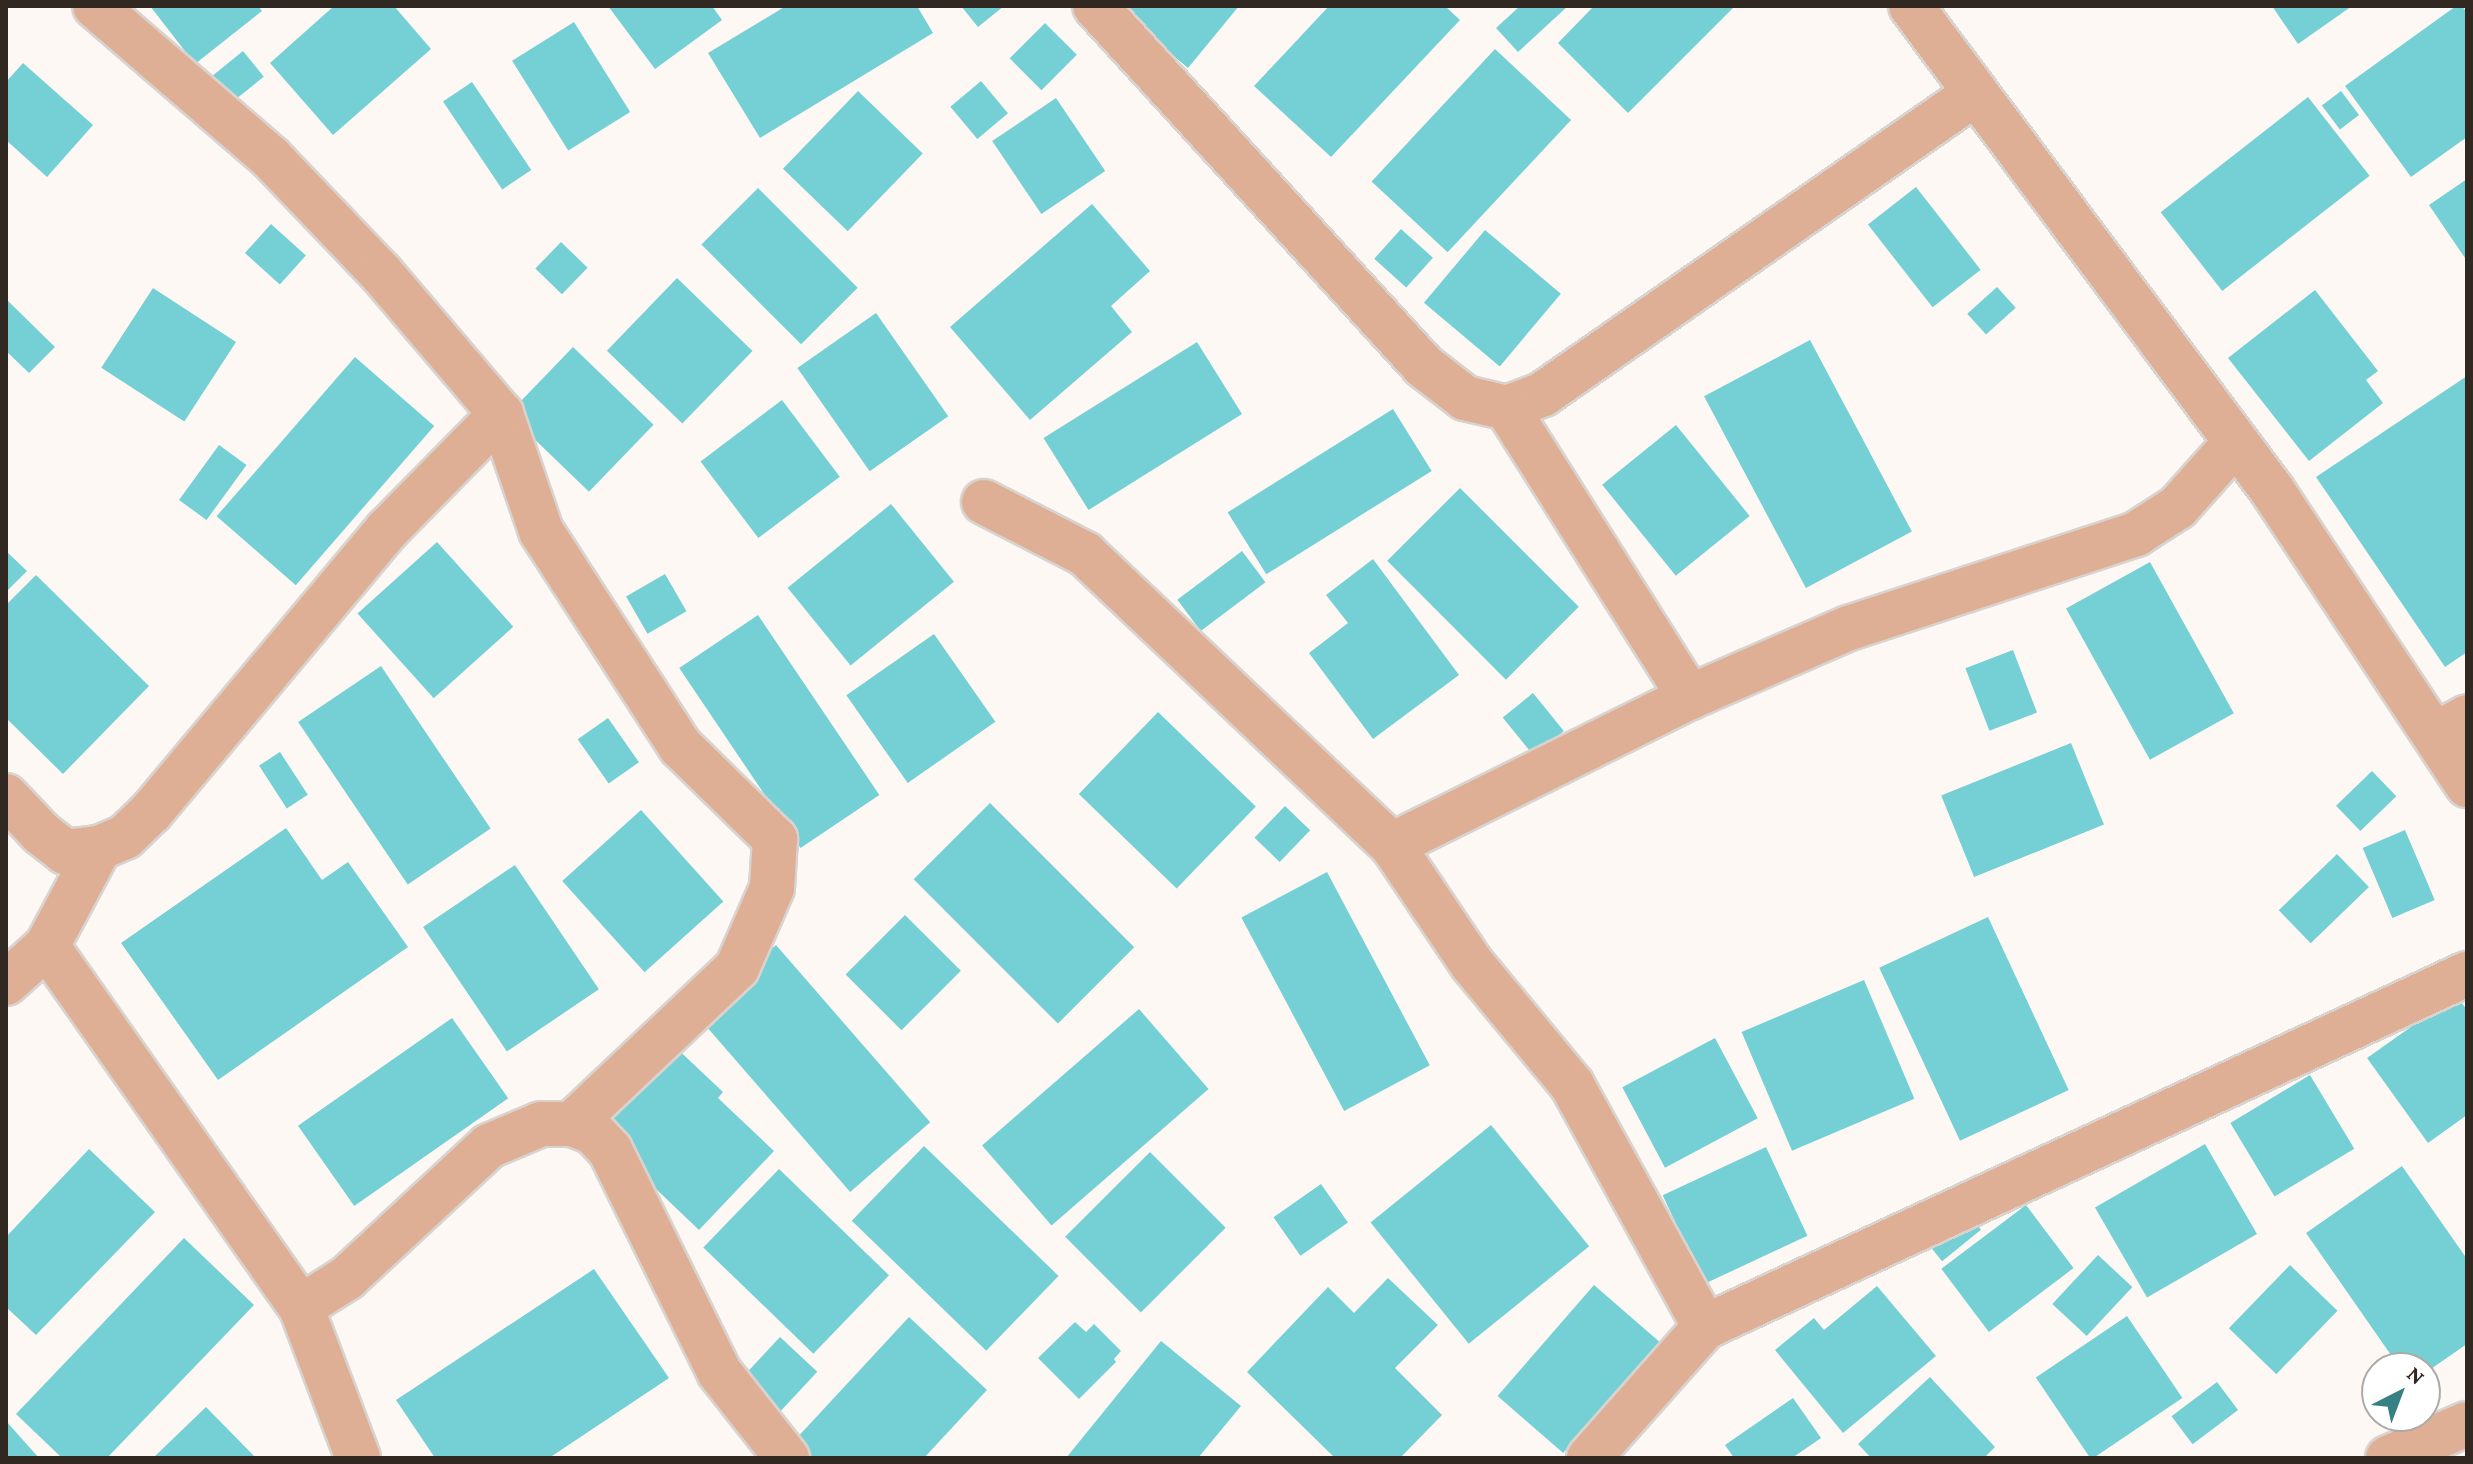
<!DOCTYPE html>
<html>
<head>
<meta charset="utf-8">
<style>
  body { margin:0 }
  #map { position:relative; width:2473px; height:1464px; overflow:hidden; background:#fef8f5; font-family:"Crimson Pro",serif }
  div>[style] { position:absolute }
  .building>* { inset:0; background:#74d0d5; transform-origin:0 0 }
  .roads { filter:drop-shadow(2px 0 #d9d3cf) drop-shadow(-2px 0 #d9d3cf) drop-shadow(0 2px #d9d3cf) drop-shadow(0 -2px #d9d3cf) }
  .minor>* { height:44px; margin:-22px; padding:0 22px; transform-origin:22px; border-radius:22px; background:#deaf94 }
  span { translate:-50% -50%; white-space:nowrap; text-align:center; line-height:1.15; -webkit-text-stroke:8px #fff; paint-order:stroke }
  .frame { position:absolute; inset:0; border:8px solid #322822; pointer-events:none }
  .north { position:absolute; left:2361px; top:1352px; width:80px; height:80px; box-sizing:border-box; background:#fff; border:2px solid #ada9a7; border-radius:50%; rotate:42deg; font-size:22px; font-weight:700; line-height:32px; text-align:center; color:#322822 }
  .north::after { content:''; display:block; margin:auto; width:28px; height:36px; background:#378084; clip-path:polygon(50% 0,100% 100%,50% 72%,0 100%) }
</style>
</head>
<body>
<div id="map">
  <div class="building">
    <div style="clip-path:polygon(150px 6px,258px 6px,262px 11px,195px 64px)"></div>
    <div style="clip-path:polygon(334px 6px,394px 6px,431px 49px,333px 135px,270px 63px)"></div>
    <div style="clip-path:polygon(608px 6px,712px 6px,722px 20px,655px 69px)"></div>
    <div style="clip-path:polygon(786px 6px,917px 6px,933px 33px,760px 138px,708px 53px)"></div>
    <div style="clip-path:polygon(961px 6px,1004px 6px,978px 27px)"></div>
    <div style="clip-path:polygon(1113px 6px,1239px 6px,1188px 68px)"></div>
    <div style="clip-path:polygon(1329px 6px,1445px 6px,1460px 20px,1331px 157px,1254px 86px)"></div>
    <div style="clip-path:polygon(1520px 6px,1568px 6px,1518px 52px,1496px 28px)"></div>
    <div style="clip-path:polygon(1594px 6px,1735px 6px,1628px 113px,1558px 43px)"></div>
    <div style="clip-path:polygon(2272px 6px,2352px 6px,2298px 44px)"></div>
    <div style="clip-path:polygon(2456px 6px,2462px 6px,2467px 13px,2467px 137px,2411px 177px,2345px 86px)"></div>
    <div style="left:574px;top:22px;width:106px;height:73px;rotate:58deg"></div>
    <div style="left:1045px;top:23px;width:45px;height:50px;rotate:45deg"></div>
    <div style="left:1495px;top:49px;width:104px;height:181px;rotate:43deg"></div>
    <div style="left:243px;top:51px;width:33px;height:44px;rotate:51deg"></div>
    <div style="clip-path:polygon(23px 63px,93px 125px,47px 177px,6px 140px,6px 82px)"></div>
    <div style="left:981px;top:81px;width:42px;height:40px;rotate:50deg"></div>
    <div style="left:472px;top:82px;width:106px;height:35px;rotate:56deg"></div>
    <div style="left:858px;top:91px;width:90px;height:108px;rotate:44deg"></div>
    <div style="left:2341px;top:91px;width:30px;height:24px;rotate:53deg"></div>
    <div style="left:2308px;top:97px;width:100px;height:187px;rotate:52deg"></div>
    <div style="left:1056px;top:98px;width:88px;height:77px;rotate:56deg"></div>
    <div style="clip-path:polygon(2467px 179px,2467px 261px,2429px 205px)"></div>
    <div style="left:1916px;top:187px;width:105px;height:61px;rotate:52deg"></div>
    <div style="left:758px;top:188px;width:141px;height:80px;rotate:45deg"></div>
    <div style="clip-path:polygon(1092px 204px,1150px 271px,1111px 306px,1132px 332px,1030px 420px,950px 327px)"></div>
    <div style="left:271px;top:224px;width:47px;height:39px;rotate:42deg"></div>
    <div style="left:1401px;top:229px;width:43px;height:40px;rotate:42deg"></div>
    <div style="left:1485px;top:230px;width:99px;height:95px;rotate:40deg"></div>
    <div style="left:561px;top:242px;width:37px;height:37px;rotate:44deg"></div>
    <div style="left:677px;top:278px;width:105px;height:101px;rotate:44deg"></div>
    <div style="left:1997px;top:287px;width:28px;height:40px;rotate:48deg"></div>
    <div style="left:153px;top:288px;width:99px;height:95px;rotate:33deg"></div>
    <div style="clip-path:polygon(2315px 290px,2378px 371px,2366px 380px,2383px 403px,2309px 461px,2228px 358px)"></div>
    <div style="clip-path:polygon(6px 299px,55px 347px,29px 373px,6px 351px)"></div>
    <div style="left:876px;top:313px;width:126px;height:96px;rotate:55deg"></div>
    <div style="left:1810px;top:340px;width:217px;height:120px;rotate:62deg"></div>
    <div style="left:1197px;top:342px;width:85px;height:181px;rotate:58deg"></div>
    <div style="left:573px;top:347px;width:112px;height:93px;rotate:44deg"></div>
    <div style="left:355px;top:357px;width:105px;height:211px;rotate:41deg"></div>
    <div style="clip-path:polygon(2467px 376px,2467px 652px,2445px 667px,2316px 477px)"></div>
    <div style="left:782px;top:400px;width:96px;height:102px;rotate:53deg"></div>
    <div style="left:1393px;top:409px;width:73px;height:195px;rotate:58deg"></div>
    <div style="left:1676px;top:425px;width:117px;height:95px;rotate:51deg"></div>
    <div style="left:219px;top:445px;width:34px;height:68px;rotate:36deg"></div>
    <div style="left:1460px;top:488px;width:168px;height:103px;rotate:45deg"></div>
    <div style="left:891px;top:504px;width:100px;height:133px;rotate:51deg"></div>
    <div style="left:437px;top:542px;width:114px;height:107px;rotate:48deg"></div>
    <div style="clip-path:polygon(6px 551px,27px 571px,6px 592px)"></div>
    <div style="left:1242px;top:551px;width:39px;height:81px;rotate:53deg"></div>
    <div style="clip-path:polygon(1373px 559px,1459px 675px,1373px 739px,1309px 653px,1348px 623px,1326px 595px)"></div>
    <div style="left:2150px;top:562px;width:173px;height:96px;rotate:61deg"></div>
    <div style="left:665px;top:574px;width:43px;height:45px;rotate:60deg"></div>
    <div style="clip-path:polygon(36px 575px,149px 686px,63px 774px,6px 718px,6px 605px)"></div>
    <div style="left:758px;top:615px;width:217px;height:95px;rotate:56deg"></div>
    <div style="left:934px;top:634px;width:107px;height:107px;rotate:55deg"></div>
    <div style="left:2013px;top:650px;width:67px;height:51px;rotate:69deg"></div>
    <div style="left:381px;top:666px;width:196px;height:100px;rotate:56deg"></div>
    <div style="left:1533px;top:693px;width:49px;height:39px;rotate:51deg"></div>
    <div style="left:1158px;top:712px;width:136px;height:114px;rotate:44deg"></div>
    <div style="left:608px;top:718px;width:54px;height:37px;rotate:55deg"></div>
    <div style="left:2071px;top:743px;width:88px;height:140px;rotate:68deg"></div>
    <div style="left:280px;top:752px;width:51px;height:25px;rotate:57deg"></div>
    <div style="left:2372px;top:771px;width:35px;height:50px;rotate:46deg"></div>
    <div style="left:990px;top:803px;width:204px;height:108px;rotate:45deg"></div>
    <div style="left:1285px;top:806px;width:35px;height:44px;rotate:44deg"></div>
    <div style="left:641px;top:810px;width:123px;height:106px;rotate:48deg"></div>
    <div style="clip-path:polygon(286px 828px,322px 880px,348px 862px,408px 947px,218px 1080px,121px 943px)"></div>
    <div style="left:2405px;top:830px;width:76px;height:46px;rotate:67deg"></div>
    <div style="left:2337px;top:854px;width:46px;height:81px;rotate:46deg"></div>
    <div style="left:515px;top:865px;width:150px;height:111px;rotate:56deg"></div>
    <div style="left:1327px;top:872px;width:219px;height:97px;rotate:62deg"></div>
    <div style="left:905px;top:915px;width:79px;height:84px;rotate:45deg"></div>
    <div style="left:1988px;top:917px;width:191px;height:120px;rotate:65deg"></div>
    <div style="left:776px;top:945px;width:235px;height:106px;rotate:49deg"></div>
    <div style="left:1864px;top:980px;width:129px;height:133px;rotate:67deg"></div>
    <div style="clip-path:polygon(2456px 995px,2467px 1010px,2467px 1115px,2428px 1143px,2367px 1058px)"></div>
    <div style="left:1139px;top:1009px;width:106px;height:208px;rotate:49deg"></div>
    <div style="left:452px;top:1018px;width:98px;height:188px;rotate:55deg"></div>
    <div style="left:1715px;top:1038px;width:91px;height:105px;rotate:62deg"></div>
    <div style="clip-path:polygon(670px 1042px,723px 1092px,718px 1098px,774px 1151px,699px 1230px,590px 1126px)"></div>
    <div style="left:2310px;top:1075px;width:86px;height:93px;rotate:59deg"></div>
    <div style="left:1491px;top:1125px;width:156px;height:155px;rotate:51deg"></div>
    <div style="left:2205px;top:1144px;width:104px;height:127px;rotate:60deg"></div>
    <div style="left:924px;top:1146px;width:187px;height:104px;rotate:44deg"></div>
    <div style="left:1766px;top:1147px;width:98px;height:114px;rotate:65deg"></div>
    <div style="clip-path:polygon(89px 1149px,155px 1212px,36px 1335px,6px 1307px,6px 1237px)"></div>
    <div style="left:1150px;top:1152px;width:107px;height:120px;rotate:45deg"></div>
    <div style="clip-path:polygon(2402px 1166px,2467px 1259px,2467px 1344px,2425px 1373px,2425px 1368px,2400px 1368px,2306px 1233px)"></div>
    <div style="left:779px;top:1169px;width:153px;height:109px;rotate:44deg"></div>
    <div style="left:1321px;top:1184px;width:47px;height:58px;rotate:55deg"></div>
    <div style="left:2026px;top:1205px;width:79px;height:106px;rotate:53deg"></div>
    <div style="left:1969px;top:1215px;width:19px;height:50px;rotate:51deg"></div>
    <div style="clip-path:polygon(184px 1238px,254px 1305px,107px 1458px,62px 1458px,16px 1414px)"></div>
    <div style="left:2098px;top:1255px;width:47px;height:67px;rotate:43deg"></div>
    <div style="left:2290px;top:1265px;width:66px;height:88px;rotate:44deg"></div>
    <div style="clip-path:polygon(594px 1269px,669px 1378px,549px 1458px,435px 1458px,396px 1400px)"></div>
    <div style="clip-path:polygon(1388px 1278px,1438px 1325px,1395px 1368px,1442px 1415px,1400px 1458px,1335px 1458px,1247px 1372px,1328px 1287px,1354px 1313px)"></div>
    <div style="left:1594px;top:1285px;width:87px;height:147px;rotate:41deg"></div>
    <div style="clip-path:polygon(1877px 1286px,1936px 1356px,1843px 1433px,1775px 1350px,1814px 1318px,1824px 1330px)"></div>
    <div style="left:2127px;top:1316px;width:99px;height:110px;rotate:56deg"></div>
    <div style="clip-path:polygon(909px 1317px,987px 1390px,924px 1458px,812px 1458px,794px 1441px)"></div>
    <div style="clip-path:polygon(1075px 1322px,1086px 1332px,1094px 1324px,1121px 1351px,1114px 1359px,1116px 1362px,1079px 1399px,1038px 1358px)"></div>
    <div style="left:780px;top:1337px;width:51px;height:68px;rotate:43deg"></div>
    <div style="clip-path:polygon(1161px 1341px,1241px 1406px,1198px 1458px,1066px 1458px)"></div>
    <div style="clip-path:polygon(1930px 1377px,1995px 1447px,1984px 1458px,1871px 1458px,1858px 1444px)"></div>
    <div style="left:2217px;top:1382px;width:35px;height:57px;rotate:53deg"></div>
    <div style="clip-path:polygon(1793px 1398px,1821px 1438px,1792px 1458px,1734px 1458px,1725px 1445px)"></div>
    <div style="clip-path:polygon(206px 1407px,256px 1458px,153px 1458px)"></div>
    <div style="clip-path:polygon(6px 1421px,39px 1458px,6px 1458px)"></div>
  </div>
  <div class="roads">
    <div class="minor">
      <div style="left:95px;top:6px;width:233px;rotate:40.8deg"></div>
      <div style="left:271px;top:158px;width:159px;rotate:46.3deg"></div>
      <div style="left:381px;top:273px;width:185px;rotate:49.6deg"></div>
      <div style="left:501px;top:414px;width:124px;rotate:71.1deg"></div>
      <div style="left:541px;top:531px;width:257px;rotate:57.1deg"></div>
      <div style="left:681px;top:747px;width:132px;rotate:44.4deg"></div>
      <div style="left:775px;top:839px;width:49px;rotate:93.5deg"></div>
      <div style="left:772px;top:888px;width:87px;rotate:113.6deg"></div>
      <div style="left:737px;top:968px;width:227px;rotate:136.6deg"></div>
      <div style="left:1095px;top:6px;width:489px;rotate:47.6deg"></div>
      <div style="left:1425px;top:367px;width:51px;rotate:37.8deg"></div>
      <div style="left:1465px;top:398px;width:43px;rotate:13.4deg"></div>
      <div style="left:1507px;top:408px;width:39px;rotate:-21deg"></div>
      <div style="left:1543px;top:394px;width:527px;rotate:-34.81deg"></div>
      <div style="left:1911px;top:6px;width:604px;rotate:53.28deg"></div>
      <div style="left:2272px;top:490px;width:354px;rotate:56.5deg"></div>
      <div style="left:1507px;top:408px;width:342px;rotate:57.7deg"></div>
      <div style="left:984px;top:502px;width:114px;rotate:27.2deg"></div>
      <div style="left:1085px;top:554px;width:423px;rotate:43.5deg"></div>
      <div style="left:1392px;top:845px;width:143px;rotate:56.1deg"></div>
      <div style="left:1472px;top:964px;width:157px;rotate:50.4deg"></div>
      <div style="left:1572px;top:1085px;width:276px;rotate:61.2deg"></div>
      <div style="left:2435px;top:735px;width:37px;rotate:-29deg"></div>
      <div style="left:6px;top:796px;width:51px;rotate:46.6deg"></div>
      <div style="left:41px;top:833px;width:31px;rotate:38deg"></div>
      <div style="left:65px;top:852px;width:34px;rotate:-7deg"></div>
      <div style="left:99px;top:848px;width:28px;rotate:-23deg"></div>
      <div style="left:125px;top:837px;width:36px;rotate:-44deg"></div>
      <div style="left:151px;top:812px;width:368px;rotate:-50.1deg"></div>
      <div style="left:387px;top:530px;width:163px;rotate:-45.5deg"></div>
      <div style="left:1392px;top:845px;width:333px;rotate:-26.4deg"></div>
      <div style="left:1690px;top:697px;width:173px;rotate:-23.5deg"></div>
      <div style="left:1849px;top:628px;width:302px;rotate:-18.1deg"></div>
      <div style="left:2136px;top:534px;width:50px;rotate:-32.7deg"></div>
      <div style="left:2178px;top:507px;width:87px;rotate:-48.3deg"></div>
      <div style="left:47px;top:946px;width:441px;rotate:54.9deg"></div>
      <div style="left:301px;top:1307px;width:161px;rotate:69.3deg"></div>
      <div style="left:6px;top:983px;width:55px;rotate:-42.1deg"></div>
      <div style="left:47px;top:946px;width:111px;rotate:-62deg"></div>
      <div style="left:301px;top:1307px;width:54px;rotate:-32.2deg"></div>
      <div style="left:347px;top:1278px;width:194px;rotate:-42.9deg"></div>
      <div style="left:489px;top:1146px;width:56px;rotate:-22.9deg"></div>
      <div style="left:541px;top:1124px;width:31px"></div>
      <div style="left:572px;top:1124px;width:22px;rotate:21deg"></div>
      <div style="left:593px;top:1132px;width:25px;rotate:47deg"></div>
      <div style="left:610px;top:1150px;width:247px;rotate:63.8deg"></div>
      <div style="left:719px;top:1372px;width:110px;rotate:51.7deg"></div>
      <div style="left:1589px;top:1458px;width:175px;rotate:-48.5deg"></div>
      <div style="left:1705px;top:1327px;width:840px;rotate:-24.86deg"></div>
      <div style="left:2388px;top:1458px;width:86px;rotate:-23.3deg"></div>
    </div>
  </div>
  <div class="frame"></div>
  <div class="north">N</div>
</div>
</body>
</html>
